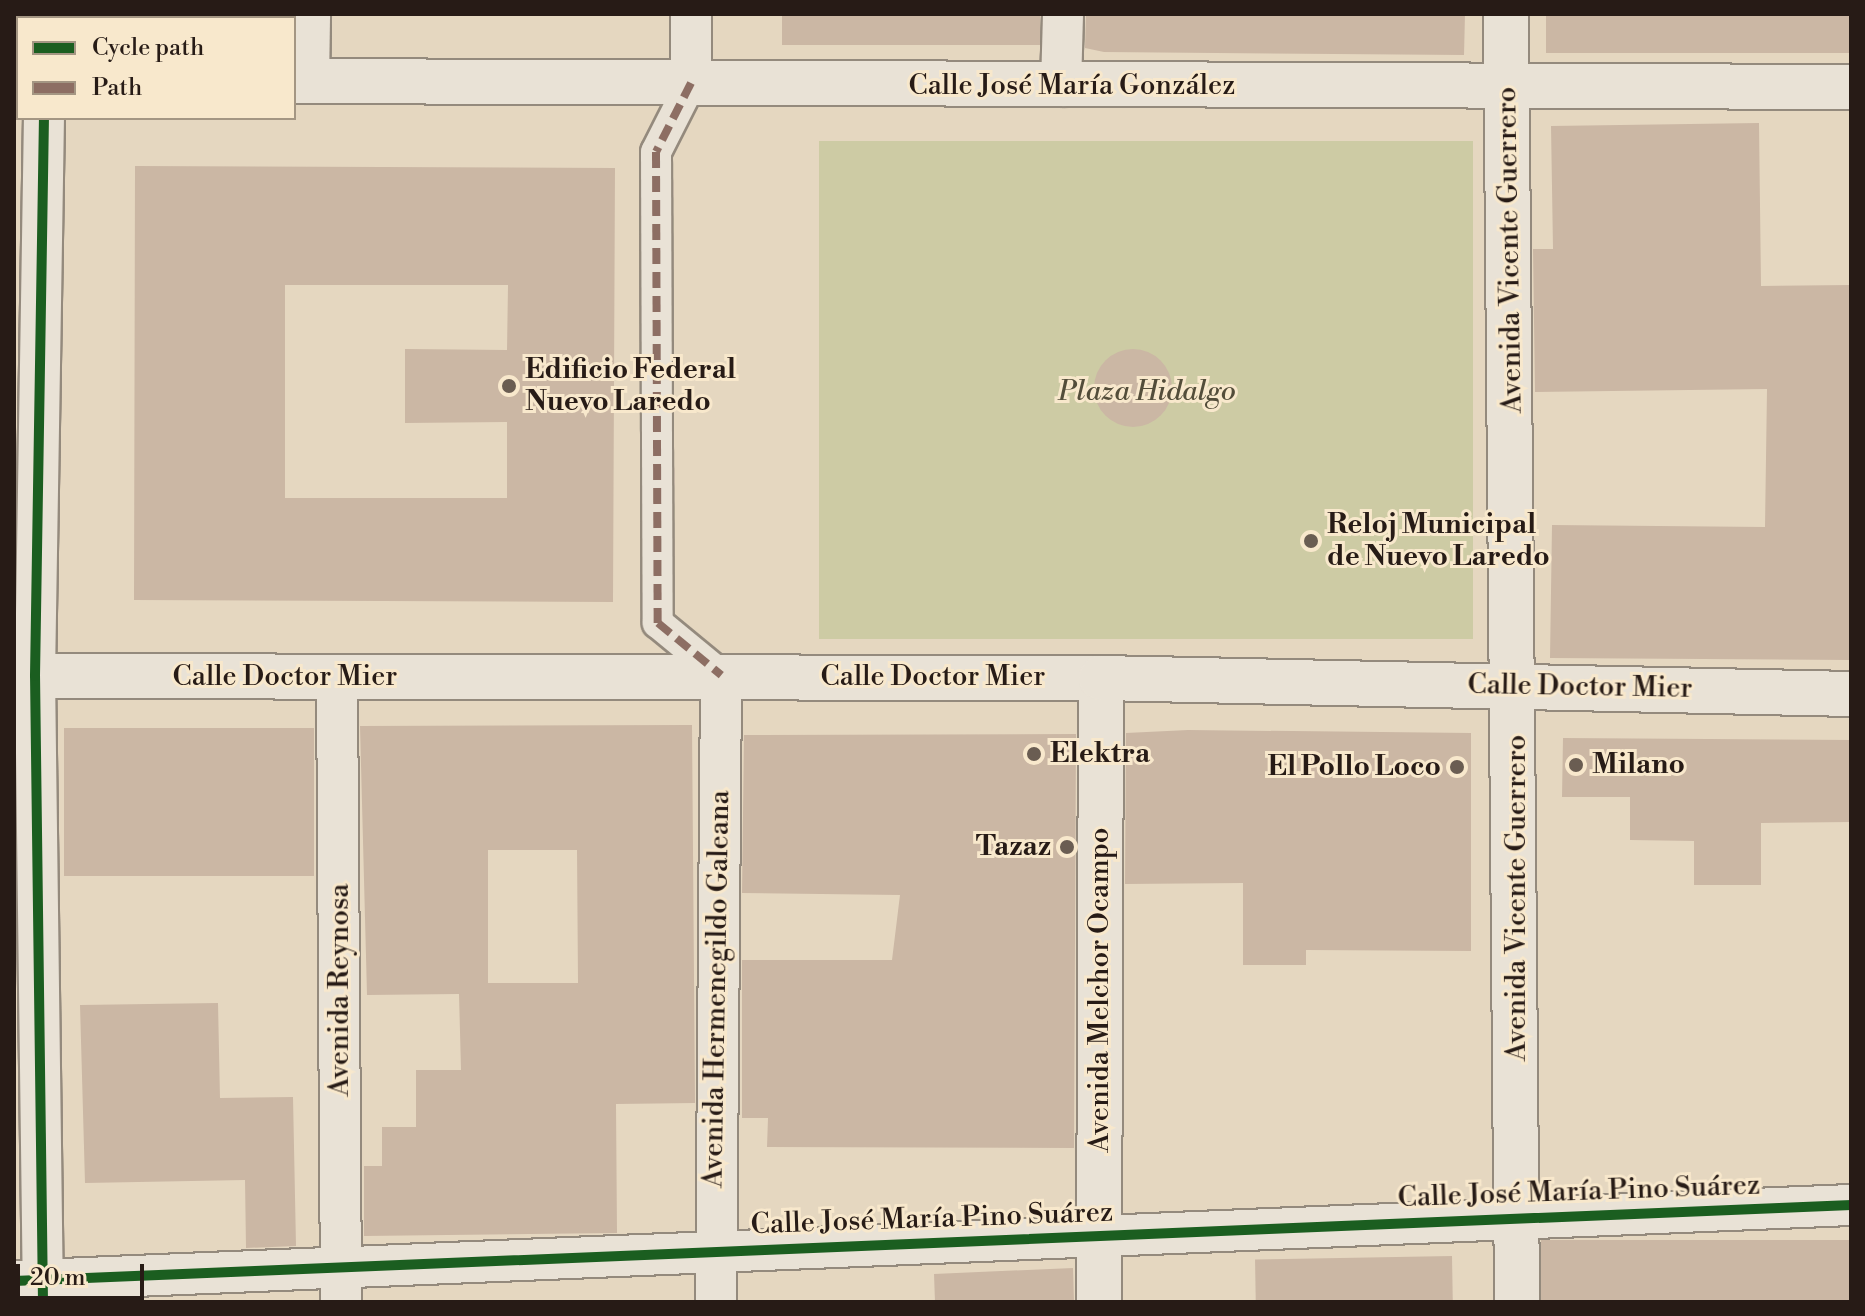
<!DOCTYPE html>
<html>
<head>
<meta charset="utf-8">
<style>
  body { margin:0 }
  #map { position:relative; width:1865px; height:1316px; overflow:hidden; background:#e5d7c0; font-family:"Libre Bodoni",serif }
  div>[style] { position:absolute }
  .green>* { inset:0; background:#cdcba4; transform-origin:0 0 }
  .building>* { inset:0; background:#cbb7a4; transform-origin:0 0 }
  .round { border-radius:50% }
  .roads { filter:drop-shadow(2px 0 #948a7d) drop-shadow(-2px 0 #948a7d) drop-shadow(0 2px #948a7d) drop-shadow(0 -2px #948a7d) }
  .pedestrian>* { height:30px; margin:-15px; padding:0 15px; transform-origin:15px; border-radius:15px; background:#e9e2d6 }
  .minor>* { height:40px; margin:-20px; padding:0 20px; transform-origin:20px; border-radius:20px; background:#e9e2d6 }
  .tertiary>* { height:44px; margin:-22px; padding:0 22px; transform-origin:22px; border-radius:22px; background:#e9e2d6 }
  .secondary>* { height:44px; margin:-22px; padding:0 22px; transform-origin:22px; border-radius:22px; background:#e9e2d6 }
  .quiet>* { height:8px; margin-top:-4px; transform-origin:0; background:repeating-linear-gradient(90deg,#8d6e63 0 16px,transparent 0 24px) }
  .cycleway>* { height:10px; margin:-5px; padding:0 5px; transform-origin:5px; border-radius:5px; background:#1b5e20 }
  .dots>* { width:22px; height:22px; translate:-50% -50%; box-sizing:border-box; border:4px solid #f8e8cc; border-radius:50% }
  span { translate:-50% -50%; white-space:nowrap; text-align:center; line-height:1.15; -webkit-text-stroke:6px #f8e8cc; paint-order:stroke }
  .street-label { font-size:28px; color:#271b16 }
  .poi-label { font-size:28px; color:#271b16; font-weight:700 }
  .left { translate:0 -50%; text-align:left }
  .right { translate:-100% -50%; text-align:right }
  .park-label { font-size:28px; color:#534d3a; font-style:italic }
  .frame { position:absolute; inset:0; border:16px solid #271b16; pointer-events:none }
  .legend { position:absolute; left:16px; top:16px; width:280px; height:104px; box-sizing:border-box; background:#f8e8cc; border:2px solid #a49683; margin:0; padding:10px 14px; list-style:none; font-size:24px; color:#271b16 }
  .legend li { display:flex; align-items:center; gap:16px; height:40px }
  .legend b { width:40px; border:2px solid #a49683 }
  .scale { position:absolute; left:16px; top:1264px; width:128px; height:36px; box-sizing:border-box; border:4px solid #271b16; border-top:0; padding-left:10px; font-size:24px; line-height:28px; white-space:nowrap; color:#271b16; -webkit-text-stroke:6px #f8e8cc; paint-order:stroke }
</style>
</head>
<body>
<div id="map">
  <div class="green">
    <div style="left:1473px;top:141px;width:498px;height:654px;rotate:90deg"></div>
  </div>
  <div class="building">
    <div style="left:782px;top:14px;width:258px;height:31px"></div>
    <div style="clip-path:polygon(1086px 14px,1465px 14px,1464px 55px,1104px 52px,1085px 48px)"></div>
    <div style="left:1546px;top:14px;width:305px;height:39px"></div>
    <div style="clip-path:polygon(1759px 123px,1761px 286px,1851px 285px,1851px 660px,1550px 658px,1552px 525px,1765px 527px,1767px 389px,1535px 392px,1533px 249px,1553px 249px,1551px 126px)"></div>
    <div style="clip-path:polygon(evenodd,135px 166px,615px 168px,613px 602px,134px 600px,135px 166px,285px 285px,508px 285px,507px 350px,405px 349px,405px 423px,507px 422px,507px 498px,285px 498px,285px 285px)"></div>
    <div class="round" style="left:1094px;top:349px;width:78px;height:78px"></div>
    <div style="clip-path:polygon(evenodd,692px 725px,695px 1103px,616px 1104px,617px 1233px,364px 1236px,364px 1166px,382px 1166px,382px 1127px,416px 1127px,416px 1070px,461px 1070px,459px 994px,367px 995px,360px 726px,692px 725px,488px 850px,577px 850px,578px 983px,488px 983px,488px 850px)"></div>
    <div style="left:314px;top:728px;width:148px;height:250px;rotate:90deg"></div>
    <div style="clip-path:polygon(1188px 730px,1471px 733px,1471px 951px,1306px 950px,1306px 965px,1243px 965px,1243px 883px,1125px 884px,1126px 733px)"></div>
    <div style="clip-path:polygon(1076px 734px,1074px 1148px,767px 1147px,768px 1118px,742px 1118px,742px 960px,892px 960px,900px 895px,742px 893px,744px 735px)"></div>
    <div style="clip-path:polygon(1563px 738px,1851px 740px,1851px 822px,1761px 823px,1761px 885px,1694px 885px,1694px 841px,1630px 840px,1630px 797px,1562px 797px)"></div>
    <div style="clip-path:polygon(218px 1003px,220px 1098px,293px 1097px,296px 1246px,246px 1248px,245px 1180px,85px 1183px,80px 1005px)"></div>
    <div style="left:1851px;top:1240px;width:62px;height:310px;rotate:90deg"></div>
    <div style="left:1452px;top:1256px;width:46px;height:197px;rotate:89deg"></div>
    <div style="clip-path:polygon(1073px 1268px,1074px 1302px,935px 1302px,934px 1274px)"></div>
  </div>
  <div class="roads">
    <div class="pedestrian">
      <div style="left:691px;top:83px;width:77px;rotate:116.9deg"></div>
      <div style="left:656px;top:152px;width:471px;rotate:89.8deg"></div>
      <div style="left:658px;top:623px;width:82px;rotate:39.5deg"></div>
    </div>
    <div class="minor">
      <div style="left:41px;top:14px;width:4px;rotate:76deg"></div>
      <div style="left:309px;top:81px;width:67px;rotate:-89.1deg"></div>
      <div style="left:691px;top:83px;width:69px;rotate:-90deg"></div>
      <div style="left:1061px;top:86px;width:72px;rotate:-88.4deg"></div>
      <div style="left:337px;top:678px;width:624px;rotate:89.63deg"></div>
      <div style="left:14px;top:1281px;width:1839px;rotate:-2.37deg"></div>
      <div style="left:43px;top:1302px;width:626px;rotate:-90.73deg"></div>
      <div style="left:35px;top:676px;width:558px;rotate:-89.08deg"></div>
      <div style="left:716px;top:1302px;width:627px;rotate:-89.54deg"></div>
    </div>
    <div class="tertiary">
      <div style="left:1099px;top:1302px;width:624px;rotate:-89.82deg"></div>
    </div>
    <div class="secondary">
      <div style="left:1506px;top:14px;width:1288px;rotate:89.51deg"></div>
      <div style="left:14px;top:79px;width:4px"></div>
      <div style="left:294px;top:81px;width:1557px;rotate:0.22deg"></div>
      <div style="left:14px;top:676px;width:1087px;rotate:0.11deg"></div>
      <div style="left:1101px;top:678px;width:750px;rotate:1.22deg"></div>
    </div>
  </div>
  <div class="quiet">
    <div style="left:691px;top:83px;width:77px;rotate:116.9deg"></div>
    <div style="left:656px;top:152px;width:471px;rotate:89.8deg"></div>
    <div style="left:658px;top:623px;width:82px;rotate:39.5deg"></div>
  </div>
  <div class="cycleway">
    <div style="left:14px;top:1281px;width:1839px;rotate:-2.37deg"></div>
    <div style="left:43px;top:1302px;width:626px;rotate:-90.73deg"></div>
    <div style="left:35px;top:676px;width:558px;rotate:-89.08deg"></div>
  </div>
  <div class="dots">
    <div style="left:509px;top:386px;background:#6a5d52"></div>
    <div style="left:1311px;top:541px;background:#6a5d52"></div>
    <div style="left:1034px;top:754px;background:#6a5d52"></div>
    <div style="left:1576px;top:765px;background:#6a5d52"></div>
    <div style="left:1457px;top:767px;background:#6a5d52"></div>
    <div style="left:1067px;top:847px;background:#6a5d52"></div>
  </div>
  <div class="street-label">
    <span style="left:1072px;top:86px">Calle José María González</span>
    <span style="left:1510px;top:250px;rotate:-91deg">Avenida Vicente Guerrero</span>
    <span style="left:285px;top:677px">Calle Doctor Mier</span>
    <span style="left:933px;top:677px">Calle Doctor Mier</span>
    <span style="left:1580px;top:687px;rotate:1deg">Calle Doctor Mier</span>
    <span style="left:1517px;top:898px;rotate:-90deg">Avenida Vicente Guerrero</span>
    <span style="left:717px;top:989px;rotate:-89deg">Avenida Hermenegildo Galeana</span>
    <span style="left:340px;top:990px;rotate:-90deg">Avenida Reynosa</span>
    <span style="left:1100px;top:990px;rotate:-90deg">Avenida Melchor Ocampo</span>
    <span style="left:1579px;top:1192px;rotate:-2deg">Calle José María Pino Suárez</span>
    <span style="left:932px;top:1219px;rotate:-2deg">Calle José María Pino Suárez</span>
  </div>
  <div class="poi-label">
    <span class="left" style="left:525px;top:386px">Edificio Federal<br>Nuevo Laredo</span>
    <span class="left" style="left:1327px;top:541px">Reloj Municipal<br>de Nuevo Laredo</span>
    <span class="left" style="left:1050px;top:754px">Elektra</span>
    <span class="left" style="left:1592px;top:765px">Milano</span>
    <span class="right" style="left:1441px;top:767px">El Pollo Loco</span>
    <span class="right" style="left:1051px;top:847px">Tazaz</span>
  </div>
  <div class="park-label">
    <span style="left:1147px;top:392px">Plaza Hidalgo</span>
  </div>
  <div class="frame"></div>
  <ul class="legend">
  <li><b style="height:10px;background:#1b5e20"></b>Cycle path</li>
  <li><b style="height:10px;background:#8d6e63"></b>Path</li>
  </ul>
  <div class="scale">20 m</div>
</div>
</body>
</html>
